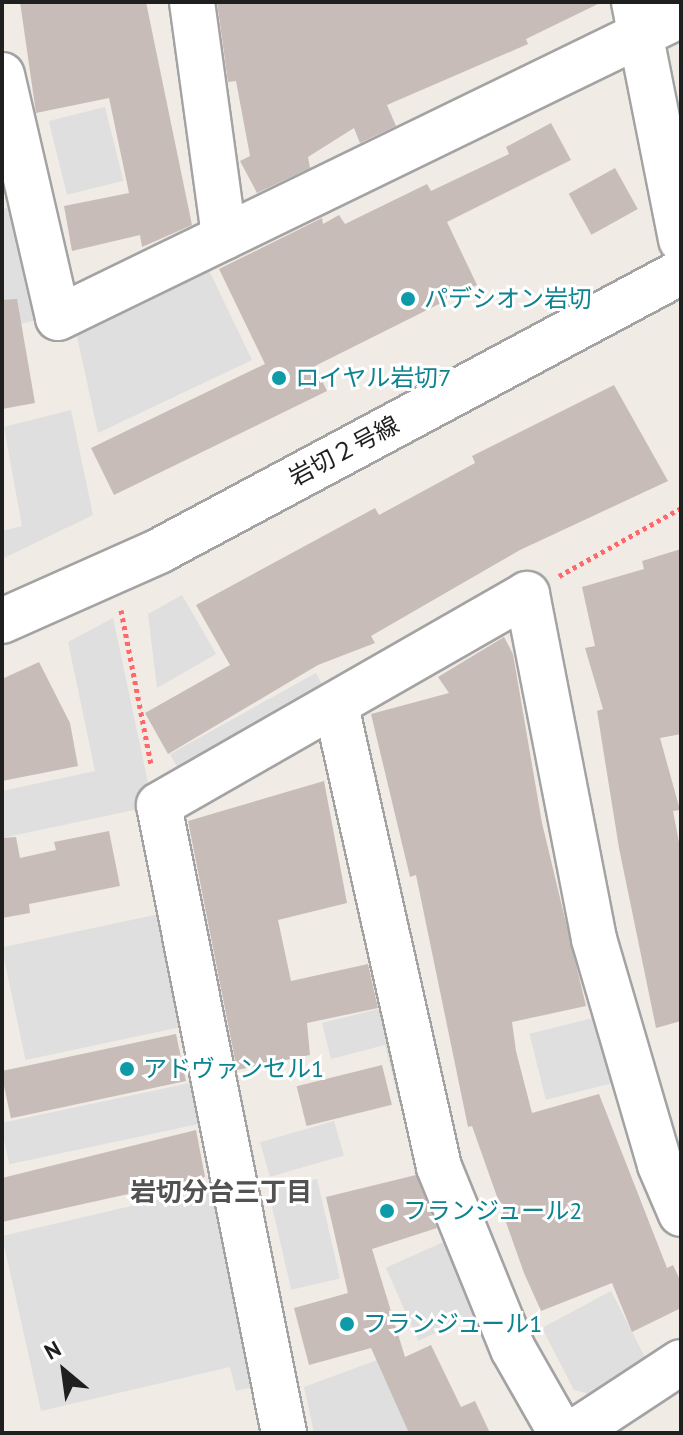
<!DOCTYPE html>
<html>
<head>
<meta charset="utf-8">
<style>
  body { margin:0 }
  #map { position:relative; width:683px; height:1435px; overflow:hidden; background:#f0ebe5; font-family:"PT Sans","Noto Sans JP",sans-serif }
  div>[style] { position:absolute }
  .parking>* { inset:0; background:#dfdfdf; transform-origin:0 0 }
  .building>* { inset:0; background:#c8bcb8; transform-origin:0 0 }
  .path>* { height:5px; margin-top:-2.5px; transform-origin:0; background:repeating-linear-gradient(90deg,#ff676b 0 4px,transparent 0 8px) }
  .roads { filter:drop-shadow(2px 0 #a3a3a3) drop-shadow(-2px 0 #a3a3a3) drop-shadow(0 2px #a3a3a3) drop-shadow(0 -2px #a3a3a3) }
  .minor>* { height:44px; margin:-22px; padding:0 22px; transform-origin:22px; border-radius:22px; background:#fff }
  .dots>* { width:22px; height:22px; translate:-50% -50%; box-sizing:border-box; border:4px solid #fff; border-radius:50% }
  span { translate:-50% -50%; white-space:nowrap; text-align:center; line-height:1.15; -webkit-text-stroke:6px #fff; paint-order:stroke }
  .culture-label { font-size:24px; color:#0d838f }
  .left { translate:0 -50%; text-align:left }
  .street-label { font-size:24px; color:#1f1f1f }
  .neighbourhood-label { font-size:26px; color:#525252; font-weight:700 }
  .frame { position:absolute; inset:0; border:4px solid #1f1f1f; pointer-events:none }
  .north { position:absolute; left:24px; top:1331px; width:80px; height:80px; -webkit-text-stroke:6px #fff; paint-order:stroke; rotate:331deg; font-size:22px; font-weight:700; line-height:32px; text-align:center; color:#1f1f1f }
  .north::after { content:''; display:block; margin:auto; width:28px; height:36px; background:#1f1f1f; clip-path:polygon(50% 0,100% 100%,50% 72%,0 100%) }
</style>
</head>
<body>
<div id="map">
  <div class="parking">
    <div style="left:105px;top:107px;width:76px;height:58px;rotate:76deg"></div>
    <div style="clip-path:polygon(25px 204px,50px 317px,2px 328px,2px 209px)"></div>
    <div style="clip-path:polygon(207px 266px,252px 360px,98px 433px,76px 332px)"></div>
    <div style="clip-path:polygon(71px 410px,93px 515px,2px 559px,2px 531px,22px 526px,4px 427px)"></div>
    <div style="clip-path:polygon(182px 595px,216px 654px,157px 688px,148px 614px)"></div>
    <div style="clip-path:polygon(113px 618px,153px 806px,2px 838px,2px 791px,95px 771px,68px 642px)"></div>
    <div style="left:316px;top:673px;width:18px;height:167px;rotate:61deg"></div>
    <div style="left:164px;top:913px;width:115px;height:166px;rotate:78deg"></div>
    <div style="clip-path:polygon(398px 1004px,421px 1101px,400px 1106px,385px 1045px,331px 1059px,322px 1023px)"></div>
    <div style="left:609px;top:1014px;width:68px;height:82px;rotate:76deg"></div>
    <div style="left:204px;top:1080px;width:42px;height:208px;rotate:78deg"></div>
    <div style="left:334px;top:1121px;width:36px;height:77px;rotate:74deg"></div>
    <div style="left:317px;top:1179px;width:102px;height:50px;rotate:77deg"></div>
    <div style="clip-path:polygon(222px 1185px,268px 1383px,236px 1391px,230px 1367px,41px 1411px,2px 1236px)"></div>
    <div style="left:457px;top:1236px;width:80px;height:78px;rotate:66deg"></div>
    <div style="clip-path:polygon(611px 1291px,646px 1359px,597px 1396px,574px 1390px,542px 1328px)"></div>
    <div style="clip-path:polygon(385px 1357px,422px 1433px,314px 1433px,304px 1387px)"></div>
  </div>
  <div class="building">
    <div style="clip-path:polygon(20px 2px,146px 2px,192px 225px,142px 247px,140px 235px,72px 251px,64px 206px,129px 193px,109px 98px,36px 113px)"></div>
    <div style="clip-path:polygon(217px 2px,602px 2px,526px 39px,528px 44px,387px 105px,396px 126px,360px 143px,354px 128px,308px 157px,310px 168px,257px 193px,240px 161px,250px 156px,236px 81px,228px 82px)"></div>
    <div style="clip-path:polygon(551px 123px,571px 160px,447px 222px,477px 285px,315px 366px,327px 391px,114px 495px,91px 448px,265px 364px,219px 269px,322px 218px,323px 224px,339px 215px,345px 224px,427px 184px,431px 191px,509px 154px,506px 147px)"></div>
    <div style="left:615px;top:168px;width:47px;height:53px;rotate:61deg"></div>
    <div style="clip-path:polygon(17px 299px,35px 403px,2px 409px,2px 300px)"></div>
    <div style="clip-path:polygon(614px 385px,668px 481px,520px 550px,371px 636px,375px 643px,318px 665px,168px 754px,145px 713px,230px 665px,196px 605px,375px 508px,379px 515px,475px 463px,472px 456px)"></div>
    <div style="clip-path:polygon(681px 549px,681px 734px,660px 738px,680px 810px,673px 811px,681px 853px,681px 1021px,656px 1028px,619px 848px,597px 711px,603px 709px,585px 648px,595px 646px,582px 587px,644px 569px,642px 561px)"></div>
    <div style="clip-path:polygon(504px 637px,513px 654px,542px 823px,586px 1006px,512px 1022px,516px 1051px,532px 1113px,599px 1094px,667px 1268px,673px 1265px,681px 1282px,681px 1308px,632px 1332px,612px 1283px,541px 1311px,524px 1273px,472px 1126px,468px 1127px,416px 875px,410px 877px,371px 714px,449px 693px,438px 677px)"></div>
    <div style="clip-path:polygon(39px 662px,70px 723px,78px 766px,2px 781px,2px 679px)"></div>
    <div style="clip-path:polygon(324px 781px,347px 903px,278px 920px,291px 981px,368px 964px,378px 1008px,307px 1023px,310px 1055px,237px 1070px,188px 821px)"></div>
    <div style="clip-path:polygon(109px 831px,120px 886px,29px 904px,30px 913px,2px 918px,2px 838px,16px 837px,20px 858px,56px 850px,54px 842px)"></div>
    <div style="left:176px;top:1034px;width:48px;height:179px;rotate:78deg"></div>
    <div style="left:382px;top:1065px;width:41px;height:88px;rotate:76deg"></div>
    <div style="clip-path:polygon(196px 1130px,205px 1177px,2px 1222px,2px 1178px)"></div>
    <div style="clip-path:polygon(416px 1175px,437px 1228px,372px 1249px,405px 1357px,431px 1345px,461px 1407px,475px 1401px,490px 1433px,409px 1433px,371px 1348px,309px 1365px,294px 1308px,348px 1293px,326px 1197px)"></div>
  </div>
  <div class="path">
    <div style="left:559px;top:576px;width:140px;rotate:-29.1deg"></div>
    <div style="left:121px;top:610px;width:158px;rotate:79deg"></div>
  </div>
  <div class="roads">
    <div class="minor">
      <div style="left:192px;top:2px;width:237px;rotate:82.2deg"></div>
      <div style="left:634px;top:2px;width:243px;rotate:78.8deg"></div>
      <div style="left:2px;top:75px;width:249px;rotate:77deg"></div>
      <div style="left:58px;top:318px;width:693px;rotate:-25.94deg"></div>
      <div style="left:2px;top:621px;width:172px;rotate:-24deg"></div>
      <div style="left:159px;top:551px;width:592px;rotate:-28.12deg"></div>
      <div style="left:336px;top:706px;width:472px;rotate:77.4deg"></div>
      <div style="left:439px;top:1167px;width:196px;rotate:67.9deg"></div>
      <div style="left:513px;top:1349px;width:97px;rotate:60.3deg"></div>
      <div style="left:284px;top:1433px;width:640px;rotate:-101.26deg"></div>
      <div style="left:159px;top:805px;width:424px;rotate:-29.8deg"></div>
      <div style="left:527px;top:594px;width:351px;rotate:79deg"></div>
      <div style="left:594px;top:939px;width:235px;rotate:73.7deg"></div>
      <div style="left:660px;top:1165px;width:53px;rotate:66.8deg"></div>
      <div style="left:573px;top:1433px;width:129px;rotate:-33.3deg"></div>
    </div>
  </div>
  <div class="dots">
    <div style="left:408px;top:299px;background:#0f9aa8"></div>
    <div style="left:279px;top:378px;background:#0f9aa8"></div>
    <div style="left:127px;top:1069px;background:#0f9aa8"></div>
    <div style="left:387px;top:1211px;background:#0f9aa8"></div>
    <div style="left:347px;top:1324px;background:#0f9aa8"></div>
  </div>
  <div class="culture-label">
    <span class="left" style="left:424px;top:299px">パデシオン岩切</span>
    <span class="left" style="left:295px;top:378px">ロイヤル岩切7</span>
    <span class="left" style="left:143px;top:1069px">アドヴァンセル1</span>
    <span class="left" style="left:403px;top:1211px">フランジュール2</span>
    <span class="left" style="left:363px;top:1324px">フランジュール1</span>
  </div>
  <div class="street-label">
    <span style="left:344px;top:451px;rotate:-28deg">岩切２号線</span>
  </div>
  <div class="neighbourhood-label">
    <span style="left:221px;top:1192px">岩切分台三丁目</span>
  </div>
  <div class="frame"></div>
  <div class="north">N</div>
</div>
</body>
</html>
